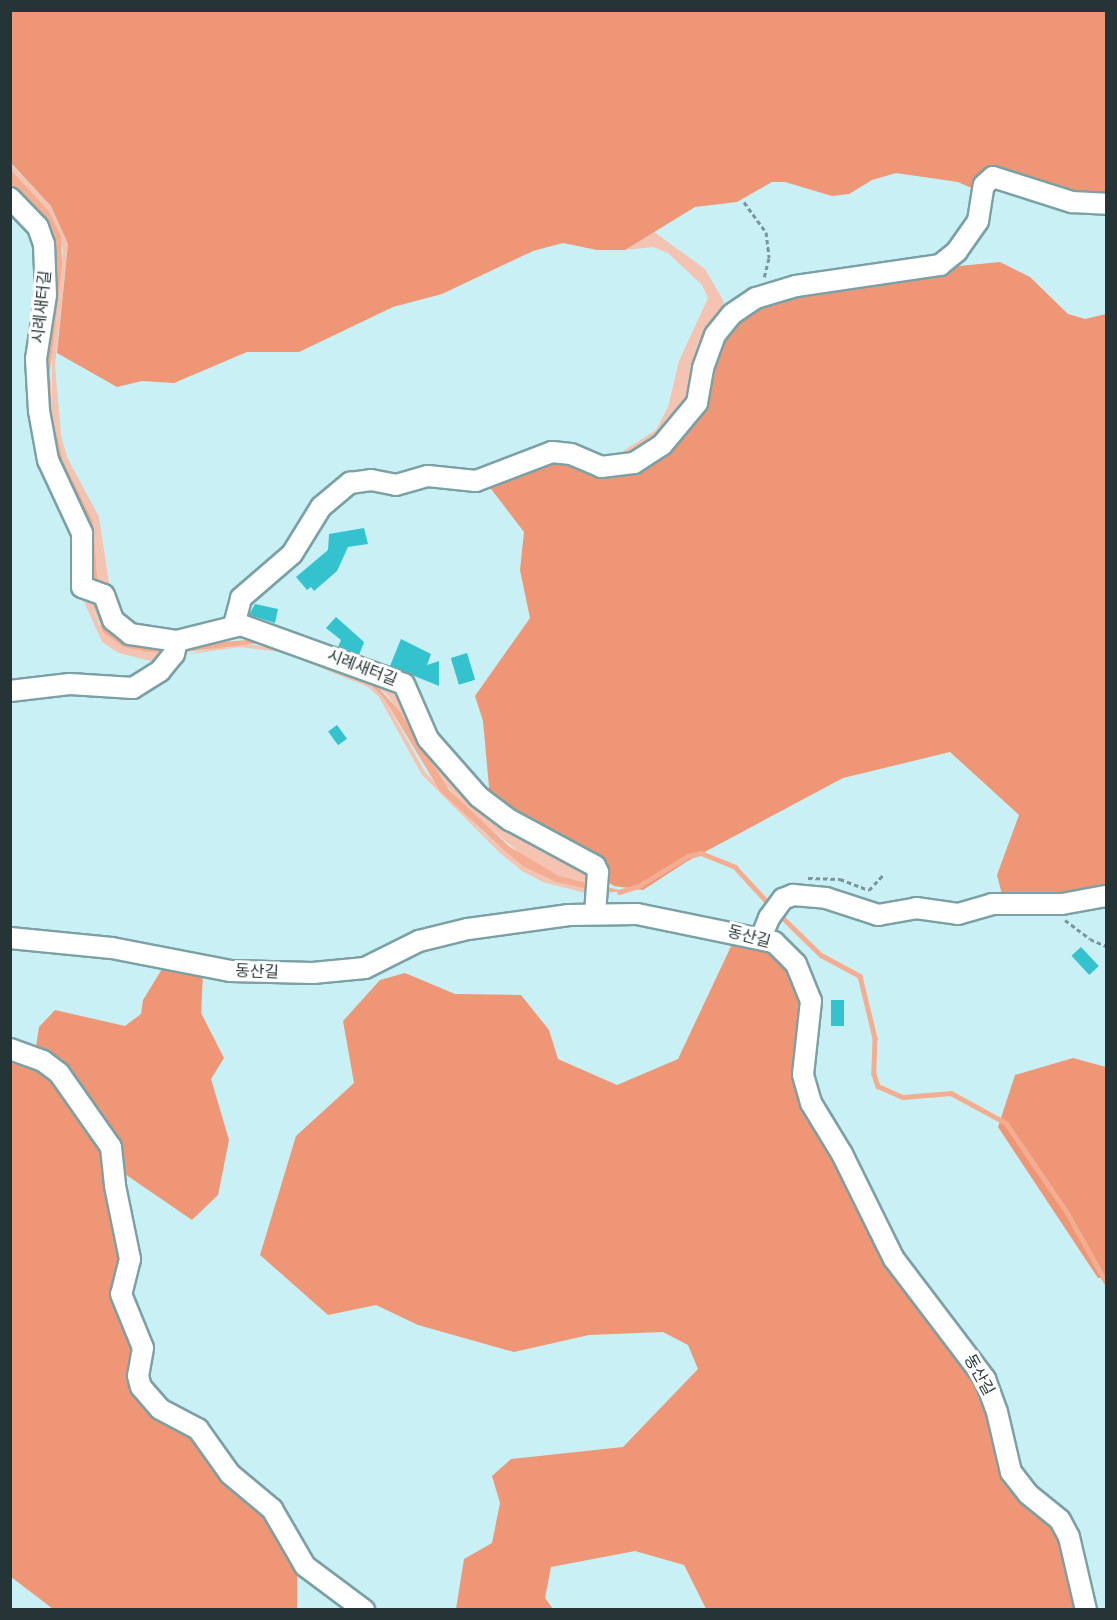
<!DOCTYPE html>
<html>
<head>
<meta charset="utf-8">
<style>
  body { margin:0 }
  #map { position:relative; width:1117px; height:1620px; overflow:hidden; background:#c9f1f5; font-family:"Source Sans 3","Noto Sans KR",sans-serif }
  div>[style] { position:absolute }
  .green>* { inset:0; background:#f4c3b1 }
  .forest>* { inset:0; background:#ee9675 }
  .water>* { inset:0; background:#f5ad92 }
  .stream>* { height:4.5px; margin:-2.25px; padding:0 2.25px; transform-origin:2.25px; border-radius:2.25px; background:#f5ad92 }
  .building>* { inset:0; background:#34c2ce; transform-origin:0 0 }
  .path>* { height:3px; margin-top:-1.5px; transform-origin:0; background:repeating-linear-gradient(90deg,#7a9699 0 4.5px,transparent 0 7.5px) }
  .roads { filter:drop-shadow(2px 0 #7ba1a5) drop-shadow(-2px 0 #7ba1a5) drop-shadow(0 2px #7ba1a5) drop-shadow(0 -2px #7ba1a5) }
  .minor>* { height:20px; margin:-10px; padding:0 10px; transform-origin:10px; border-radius:10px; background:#fff }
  span { translate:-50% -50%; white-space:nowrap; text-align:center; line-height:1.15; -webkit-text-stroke:6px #fff; paint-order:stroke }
  .street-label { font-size:16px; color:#253537 }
  .frame { position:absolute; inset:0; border:12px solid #253537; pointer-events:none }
</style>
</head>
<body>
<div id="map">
  <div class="green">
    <div style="clip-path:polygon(11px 164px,51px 206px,68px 244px,55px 365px,61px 435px,67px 457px,99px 517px,109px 583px,104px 586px,98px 586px,93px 521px,63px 461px,52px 413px,52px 346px,63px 250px,48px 210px,11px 170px)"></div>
    <div style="clip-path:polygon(654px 232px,705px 269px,724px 302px,711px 328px,699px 387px,669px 434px,619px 463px,583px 454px,592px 450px,608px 456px,620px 453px,656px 430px,668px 407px,679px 361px,708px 298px,702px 285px,668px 253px,653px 247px,625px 250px)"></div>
    <div style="clip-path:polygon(82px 597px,91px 600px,99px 625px,134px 649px,165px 653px,159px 663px,119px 653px,102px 642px)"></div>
    <div style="clip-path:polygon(244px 631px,356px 670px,396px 690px,409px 702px,426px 742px,478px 801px,518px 829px,587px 866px,592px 872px,591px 883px,559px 876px,529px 861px,463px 805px,434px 771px,389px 697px,371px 679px,259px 639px,231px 639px,187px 648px,226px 633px)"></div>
    <div style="clip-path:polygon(236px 643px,274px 647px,368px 683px,385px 700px,425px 772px,481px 830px,524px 867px,556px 882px,590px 890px,589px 894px,543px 882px,522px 871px,500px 853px,422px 775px,379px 697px,368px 687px,282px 652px,239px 647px,183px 655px)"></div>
  </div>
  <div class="forest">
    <div style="clip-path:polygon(10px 11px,1106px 11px,1106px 200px,1010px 178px,978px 191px,958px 182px,896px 173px,872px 180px,849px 194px,832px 196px,785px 182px,772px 182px,737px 202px,695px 207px,625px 250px,597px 250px,563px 243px,533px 251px,442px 294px,393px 307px,299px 352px,247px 352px,174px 383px,142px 381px,117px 387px,57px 353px,68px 244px,51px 206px,11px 163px)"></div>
    <div style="clip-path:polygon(1000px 262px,1030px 277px,1068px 314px,1085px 319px,1106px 314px,1106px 891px,1003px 899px,997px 875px,1019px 815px,950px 752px,843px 778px,686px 862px,643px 890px,614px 886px,485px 795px,489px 787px,483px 721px,475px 696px,530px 618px,520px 570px,524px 532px,488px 485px,548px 458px,578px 462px,664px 448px,714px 346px,758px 302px,949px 267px)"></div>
    <div style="clip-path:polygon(734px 940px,766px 948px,785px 964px,802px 999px,798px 1080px,984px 1396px,1007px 1482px,1058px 1533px,1080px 1609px,706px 1609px,684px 1565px,635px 1551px,551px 1567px,545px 1598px,553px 1609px,456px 1609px,464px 1559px,492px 1543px,500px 1503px,492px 1476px,511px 1459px,623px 1447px,698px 1369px,688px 1345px,663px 1332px,589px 1335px,514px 1352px,418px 1325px,376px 1305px,328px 1315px,260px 1255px,296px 1136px,354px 1083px,343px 1021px,380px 980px,405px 973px,455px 994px,521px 995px,549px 1030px,558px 1059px,617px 1085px,678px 1059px)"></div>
    <div style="clip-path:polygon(165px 964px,203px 975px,201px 1013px,224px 1058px,211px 1079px,229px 1140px,218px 1195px,192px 1220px,119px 1170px,35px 1053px,39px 1027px,55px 1010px,125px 1026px,141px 1014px,143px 1000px)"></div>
    <div style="clip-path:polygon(22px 1058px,40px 1062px,99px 1133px,134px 1331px,134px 1374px,258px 1501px,297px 1569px,297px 1609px,53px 1609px,11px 1577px,10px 1065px)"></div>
    <div style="clip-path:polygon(1073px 1058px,1106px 1067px,1106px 1278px,1098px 1278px,998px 1127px,1015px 1075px)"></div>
  </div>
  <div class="water">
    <div style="clip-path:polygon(11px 170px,48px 210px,61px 236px,62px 264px,50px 371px,52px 413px,63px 461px,93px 521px,99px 601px,108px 629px,123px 640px,150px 648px,259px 639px,371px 679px,400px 712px,449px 790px,510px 847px,559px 876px,624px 891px,603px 893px,556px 882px,524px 867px,506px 852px,440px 791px,385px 700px,368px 682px,258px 643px,185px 652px,148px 652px,123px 647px,103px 632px,91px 600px,85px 514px,60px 467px,51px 439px,44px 369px,54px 270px,53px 245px,41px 218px,11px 184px)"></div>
  </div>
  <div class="stream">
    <div style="left:619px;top:892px;width:21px;rotate:-17deg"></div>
    <div style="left:639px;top:886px;width:57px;rotate:-31.5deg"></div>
    <div style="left:688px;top:856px;width:13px;rotate:-13deg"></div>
    <div style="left:701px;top:853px;width:37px;rotate:22deg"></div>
    <div style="left:735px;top:867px;width:53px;rotate:47.3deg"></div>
    <div style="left:779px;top:914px;width:59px;rotate:44.3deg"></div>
    <div style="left:821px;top:955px;width:44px;rotate:28.3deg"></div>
    <div style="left:860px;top:976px;width:64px;rotate:76.4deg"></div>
    <div style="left:875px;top:1038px;width:36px;rotate:92deg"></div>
    <div style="left:874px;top:1074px;width:13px;rotate:72deg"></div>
    <div style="left:878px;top:1086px;width:27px;rotate:24deg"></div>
    <div style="left:903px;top:1097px;width:48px;rotate:-4.8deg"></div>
    <div style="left:951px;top:1093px;width:63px;rotate:28.6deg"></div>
    <div style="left:1006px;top:1123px;width:110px;rotate:55.7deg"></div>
    <div style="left:1068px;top:1214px;width:78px;rotate:60.8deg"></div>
  </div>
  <div class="building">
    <div style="clip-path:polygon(364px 528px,368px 544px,348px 547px,337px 571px,314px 591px,311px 587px,307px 590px,296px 577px,328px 550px,329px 534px)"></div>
    <div style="clip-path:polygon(255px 604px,278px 609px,275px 623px,249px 615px)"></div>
    <div style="clip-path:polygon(336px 617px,364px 642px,359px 655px,338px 647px,341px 640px,326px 628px)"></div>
    <div style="clip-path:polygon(401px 639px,431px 654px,427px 665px,439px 661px,439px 686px,390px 666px)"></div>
    <div style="left:467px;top:653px;width:28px;height:17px;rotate:73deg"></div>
    <div style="left:337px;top:725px;width:17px;height:11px;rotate:54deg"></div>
    <div style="left:1081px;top:947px;width:26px;height:13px;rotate:47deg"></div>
    <div style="left:831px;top:1000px;width:13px;height:26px"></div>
  </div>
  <div class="path">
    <div style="left:744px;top:202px;width:37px;rotate:54deg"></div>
    <div style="left:766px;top:232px;width:26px;rotate:83deg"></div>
    <div style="left:769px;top:258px;width:21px;rotate:104deg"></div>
    <div style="left:808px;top:878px;width:32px;rotate:2deg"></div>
    <div style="left:840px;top:879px;width:31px;rotate:21deg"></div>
    <div style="left:869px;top:890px;width:22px;rotate:-47deg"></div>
    <div style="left:1065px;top:920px;width:31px;rotate:37deg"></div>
    <div style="left:1090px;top:939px;width:17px;rotate:24deg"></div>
  </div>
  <div class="roads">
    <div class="minor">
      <div style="left:10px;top:198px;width:40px;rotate:46deg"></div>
      <div style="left:38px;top:227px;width:18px;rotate:71deg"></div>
      <div style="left:44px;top:244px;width:51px;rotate:87.8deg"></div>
      <div style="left:46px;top:295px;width:65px;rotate:98.9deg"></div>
      <div style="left:36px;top:359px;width:52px;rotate:86.7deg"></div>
      <div style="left:39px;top:411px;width:50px;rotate:79.6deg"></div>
      <div style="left:48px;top:460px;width:81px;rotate:65deg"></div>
      <div style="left:82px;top:533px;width:54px;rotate:90deg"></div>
      <div style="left:82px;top:587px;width:23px;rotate:20deg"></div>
      <div style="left:104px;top:595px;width:27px;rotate:70deg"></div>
      <div style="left:113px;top:620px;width:22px;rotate:39deg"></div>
      <div style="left:130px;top:634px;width:48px;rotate:8.5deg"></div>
      <div style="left:177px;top:641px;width:66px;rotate:-14deg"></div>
      <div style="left:241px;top:625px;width:173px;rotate:19.9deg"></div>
      <div style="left:404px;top:684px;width:60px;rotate:66.4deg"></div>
      <div style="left:428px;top:739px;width:77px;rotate:48.7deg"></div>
      <div style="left:479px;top:797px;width:39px;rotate:37deg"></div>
      <div style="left:510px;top:820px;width:97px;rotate:28.4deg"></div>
      <div style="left:595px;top:866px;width:7px;rotate:63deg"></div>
      <div style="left:598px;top:872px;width:42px;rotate:94.1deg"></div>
      <div style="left:234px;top:625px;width:28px;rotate:-75deg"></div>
      <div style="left:241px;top:598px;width:67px;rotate:-40.8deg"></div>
      <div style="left:292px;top:554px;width:55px;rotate:-58.3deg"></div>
      <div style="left:321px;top:507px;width:38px;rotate:-40deg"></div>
      <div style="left:350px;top:483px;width:21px;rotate:-8deg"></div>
      <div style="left:371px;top:480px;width:25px;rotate:11deg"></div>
      <div style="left:396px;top:485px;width:33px;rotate:-16deg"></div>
      <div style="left:428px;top:476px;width:48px;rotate:5.9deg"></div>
      <div style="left:476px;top:481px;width:81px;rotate:-20.9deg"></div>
      <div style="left:552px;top:452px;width:19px;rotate:6deg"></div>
      <div style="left:571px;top:454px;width:33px;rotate:23deg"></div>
      <div style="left:601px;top:467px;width:33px;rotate:-7deg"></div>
      <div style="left:634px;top:463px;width:33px;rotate:-33deg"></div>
      <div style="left:662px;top:445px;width:55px;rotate:-50.2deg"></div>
      <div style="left:697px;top:403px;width:36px;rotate:-80deg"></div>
      <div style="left:703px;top:368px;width:35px;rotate:-70deg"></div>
      <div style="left:715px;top:335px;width:27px;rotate:-51deg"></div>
      <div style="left:732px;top:314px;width:29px;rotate:-34deg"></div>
      <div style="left:756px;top:298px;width:42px;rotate:-16.7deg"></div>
      <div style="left:796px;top:286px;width:146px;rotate:-8.3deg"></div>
      <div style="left:940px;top:265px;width:22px;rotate:-39deg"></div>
      <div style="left:957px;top:251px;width:37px;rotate:-55deg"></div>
      <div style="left:978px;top:221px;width:36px;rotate:-81deg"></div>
      <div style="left:984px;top:185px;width:12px;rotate:-42deg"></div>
      <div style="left:993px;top:177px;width:83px;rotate:17.6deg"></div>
      <div style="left:1072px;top:202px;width:34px;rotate:3deg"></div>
      <div style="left:10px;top:691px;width:60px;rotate:-6.7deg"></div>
      <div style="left:70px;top:684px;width:63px;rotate:3.6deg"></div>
      <div style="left:133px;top:688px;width:32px;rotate:-32deg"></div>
      <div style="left:160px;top:671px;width:22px;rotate:-51deg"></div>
      <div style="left:174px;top:654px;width:13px;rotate:-77deg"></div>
      <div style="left:10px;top:938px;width:102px;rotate:5.6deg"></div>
      <div style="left:112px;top:948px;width:120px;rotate:11deg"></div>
      <div style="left:230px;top:971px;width:83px;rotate:1.4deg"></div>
      <div style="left:313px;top:973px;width:52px;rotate:-5.5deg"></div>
      <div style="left:365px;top:968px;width:60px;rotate:-26.6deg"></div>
      <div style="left:419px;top:941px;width:50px;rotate:-13.8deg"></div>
      <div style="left:468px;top:929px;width:102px;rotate:-7.9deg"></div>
      <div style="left:569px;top:915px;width:68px;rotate:-0.8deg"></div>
      <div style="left:637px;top:914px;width:140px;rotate:11.6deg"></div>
      <div style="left:774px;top:942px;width:31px;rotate:45deg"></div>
      <div style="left:796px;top:964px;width:40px;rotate:68deg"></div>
      <div style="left:811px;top:1001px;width:74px;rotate:96.2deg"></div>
      <div style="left:803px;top:1075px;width:29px;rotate:74deg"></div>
      <div style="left:811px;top:1103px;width:60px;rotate:58.7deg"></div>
      <div style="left:842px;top:1154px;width:117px;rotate:63.7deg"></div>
      <div style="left:894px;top:1259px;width:151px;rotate:52.8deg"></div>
      <div style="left:985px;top:1379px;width:35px;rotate:70deg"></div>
      <div style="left:997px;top:1412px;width:62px;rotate:76.9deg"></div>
      <div style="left:1011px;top:1472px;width:28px;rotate:52deg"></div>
      <div style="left:1028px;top:1494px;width:41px;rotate:39.1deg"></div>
      <div style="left:1060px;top:1520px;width:19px;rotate:62deg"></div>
      <div style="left:1069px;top:1537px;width:75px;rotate:76.9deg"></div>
      <div style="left:761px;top:938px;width:22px;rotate:-68deg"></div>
      <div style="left:769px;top:918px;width:24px;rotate:-54deg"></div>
      <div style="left:783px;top:899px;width:11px;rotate:-22deg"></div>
      <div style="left:793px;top:895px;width:33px;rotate:5deg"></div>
      <div style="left:826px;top:898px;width:55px;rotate:18.1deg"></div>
      <div style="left:878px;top:915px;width:39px;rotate:-10deg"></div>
      <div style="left:916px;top:908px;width:42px;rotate:8.1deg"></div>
      <div style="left:958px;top:914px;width:35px;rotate:-16deg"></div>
      <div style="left:992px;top:904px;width:70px"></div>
      <div style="left:1062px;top:904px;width:45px;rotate:-10.3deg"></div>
      <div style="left:10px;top:1049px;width:35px;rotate:20deg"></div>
      <div style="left:43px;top:1061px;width:20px;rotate:37deg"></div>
      <div style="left:59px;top:1073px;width:90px;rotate:54.9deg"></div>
      <div style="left:111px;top:1147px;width:39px;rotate:84deg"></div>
      <div style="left:115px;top:1186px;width:75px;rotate:78.4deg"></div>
      <div style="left:130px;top:1259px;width:36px;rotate:104deg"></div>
      <div style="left:121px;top:1294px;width:58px;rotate:67.8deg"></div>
      <div style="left:143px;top:1348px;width:28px;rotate:100deg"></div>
      <div style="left:138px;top:1376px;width:11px;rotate:75deg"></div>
      <div style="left:141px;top:1387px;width:29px;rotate:49deg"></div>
      <div style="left:160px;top:1409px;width:43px;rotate:27.8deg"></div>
      <div style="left:198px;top:1429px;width:55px;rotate:54.6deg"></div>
      <div style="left:230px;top:1474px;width:55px;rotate:39.8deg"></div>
      <div style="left:272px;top:1509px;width:66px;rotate:59.9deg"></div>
      <div style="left:305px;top:1566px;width:74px;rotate:36.7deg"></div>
    </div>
  </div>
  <div class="street-label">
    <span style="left:42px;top:307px;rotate:-84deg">시례새터길</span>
    <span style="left:362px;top:668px;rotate:21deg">시례새터길</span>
    <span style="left:749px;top:937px;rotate:15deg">동산길</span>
    <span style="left:257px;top:972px;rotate:2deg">동산길</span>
    <span style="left:979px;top:1375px;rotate:61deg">동산길</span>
  </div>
  <div class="frame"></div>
</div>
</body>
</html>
